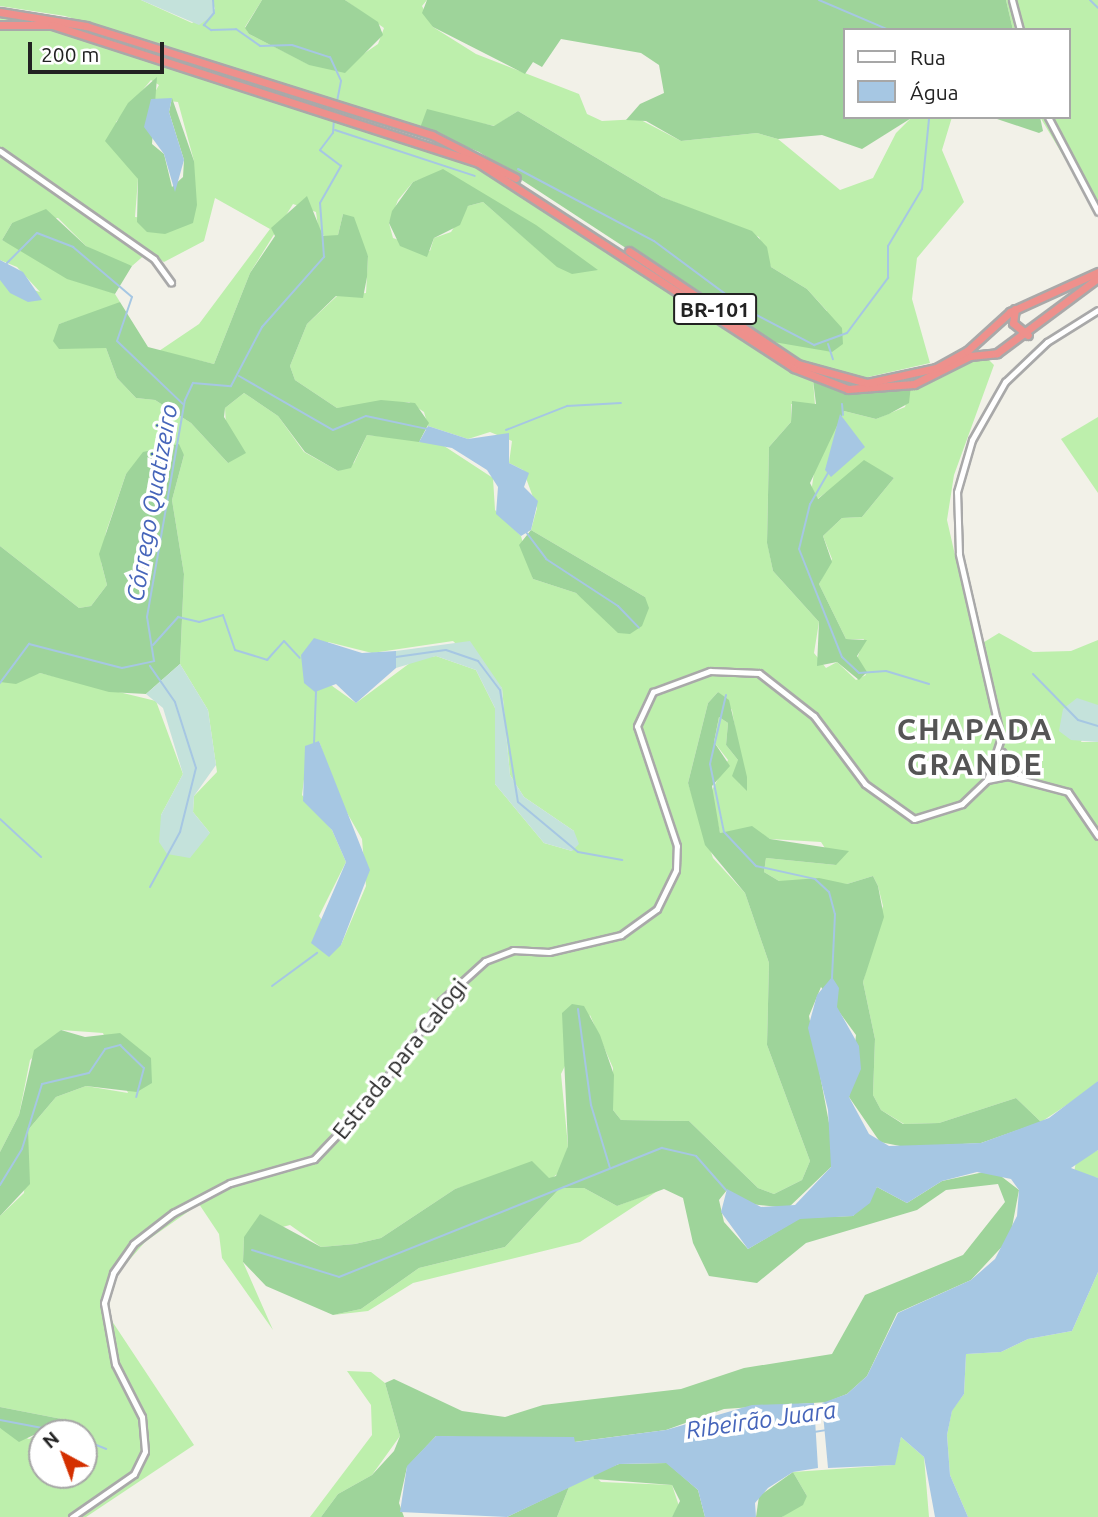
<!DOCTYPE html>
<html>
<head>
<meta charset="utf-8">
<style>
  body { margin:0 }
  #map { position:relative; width:1098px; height:1517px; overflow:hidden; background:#f2f1e8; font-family:Ubuntu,sans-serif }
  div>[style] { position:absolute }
  .grass>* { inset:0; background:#bdefac }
  .forest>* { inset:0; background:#9ed49a }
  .wetland>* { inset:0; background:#c4e2db }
  .water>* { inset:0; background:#a6c7e3 }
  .stream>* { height:2px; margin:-1px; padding:0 1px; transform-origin:1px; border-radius:1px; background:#a6c7e3 }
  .roads { filter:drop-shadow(2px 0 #a9a9a9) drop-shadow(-2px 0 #a9a9a9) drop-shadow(0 2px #a9a9a9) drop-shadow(0 -2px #a9a9a9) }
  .minor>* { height:5px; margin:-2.5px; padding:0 2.5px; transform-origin:2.5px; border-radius:2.5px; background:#fff }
  .highway>* { height:7px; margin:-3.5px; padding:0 3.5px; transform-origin:3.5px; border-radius:3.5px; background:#ee908c }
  span { translate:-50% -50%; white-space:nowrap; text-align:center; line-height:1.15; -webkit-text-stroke:7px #fff; paint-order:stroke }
  .shield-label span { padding:2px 5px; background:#fff; border:2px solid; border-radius:5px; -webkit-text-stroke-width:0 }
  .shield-label { font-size:21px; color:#222; font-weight:700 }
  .street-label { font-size:23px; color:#222 }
  .water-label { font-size:24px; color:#4665ba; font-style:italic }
  .district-label { font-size:30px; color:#555; font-weight:700; letter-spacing:2px }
  .legend { position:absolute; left:843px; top:28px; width:228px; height:91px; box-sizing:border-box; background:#fff; border:2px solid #a7a7a7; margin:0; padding:9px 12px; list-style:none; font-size:21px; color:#222 }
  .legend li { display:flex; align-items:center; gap:14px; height:35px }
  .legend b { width:35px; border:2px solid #a7a7a7 }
  .north { position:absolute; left:28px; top:1419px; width:70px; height:70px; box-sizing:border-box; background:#fff; border:2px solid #a7a7a7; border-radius:50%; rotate:319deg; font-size:19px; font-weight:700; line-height:28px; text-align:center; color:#222 }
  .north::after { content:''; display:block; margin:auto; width:24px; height:32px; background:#d43000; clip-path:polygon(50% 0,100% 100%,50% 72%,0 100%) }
  .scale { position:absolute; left:28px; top:42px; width:136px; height:32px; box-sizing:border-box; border:4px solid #222; border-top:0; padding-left:9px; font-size:21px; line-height:24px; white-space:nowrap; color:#222; -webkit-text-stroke:5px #fff; paint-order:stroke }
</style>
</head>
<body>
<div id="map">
  <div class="grass">
    <div style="clip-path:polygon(0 0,141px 0,192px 23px,215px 9px,212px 0,262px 0,245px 27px,249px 34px,310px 65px,353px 61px,378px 44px,384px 28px,345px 0,427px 0,422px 6px,433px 27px,476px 54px,579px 94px,587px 114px,602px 121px,639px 119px,681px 141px,757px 133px,778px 139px,840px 190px,873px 178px,896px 133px,911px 118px,952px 117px,942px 150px,964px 202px,917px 258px,912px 299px,930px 363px,864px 378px,829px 374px,789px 354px,768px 341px,787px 343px,827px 311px,807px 289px,771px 267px,759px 237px,662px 197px,518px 111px,495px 126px,454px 118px,420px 128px,65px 16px,0 6px)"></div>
    <div style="clip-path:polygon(1006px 0,1098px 0,1098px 214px,1040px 117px,1068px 117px,1068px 30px,1013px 30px)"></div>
    <div style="clip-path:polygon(evenodd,0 17px,44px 24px,459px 161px,504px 181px,813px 380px,815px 405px,791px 404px,791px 422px,769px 447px,767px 542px,773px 571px,819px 622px,814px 653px,826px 668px,837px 662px,856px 680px,866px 675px,857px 659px,864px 639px,846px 639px,819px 584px,832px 559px,823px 536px,842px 518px,862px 517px,894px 478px,867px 463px,817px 499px,811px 493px,815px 466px,844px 411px,876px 419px,905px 407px,911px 385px,980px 351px,994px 365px,954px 475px,947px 520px,976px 647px,999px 633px,1033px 652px,1071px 651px,1098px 640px,1098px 705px,1081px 742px,1098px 742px,1098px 1081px,1091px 1089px,1041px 1122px,1016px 1098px,939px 1123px,904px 1124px,881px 1110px,873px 1095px,875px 1039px,863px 982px,883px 906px,878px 886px,873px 876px,847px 884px,779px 881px,764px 872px,766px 858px,836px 865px,821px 842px,770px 839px,753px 829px,720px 833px,711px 792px,728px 760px,714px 742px,719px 717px,728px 723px,726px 745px,738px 760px,740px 787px,738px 746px,732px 710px,718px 692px,708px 703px,688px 783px,713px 858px,745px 893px,769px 963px,767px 1045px,810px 1161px,802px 1180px,774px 1194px,758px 1188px,689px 1121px,621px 1120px,613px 1110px,613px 1068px,590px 1015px,561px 1074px,568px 1146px,560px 1172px,552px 1178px,493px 1177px,455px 1189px,381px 1238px,355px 1244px,321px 1247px,290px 1225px,244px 1237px,243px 1262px,273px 1330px,222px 1258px,219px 1234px,199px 1204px,145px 1242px,111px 1281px,106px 1312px,194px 1445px,86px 1517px,0 1517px,0 1428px,29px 1439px,40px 1432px,47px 1433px,42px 1475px,84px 1475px,84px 1433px,72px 1421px,0 1407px,0 1216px,24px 1193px,28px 1130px,56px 1097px,86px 1086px,128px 1093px,103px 1033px,61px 1030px,30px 1060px,19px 1115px,0 1152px,0 682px,40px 673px,156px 701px,183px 774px,161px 815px,210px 833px,193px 812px,194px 796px,217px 772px,208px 710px,180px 664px,184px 574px,172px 500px,184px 455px,170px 444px,156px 447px,126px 474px,106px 532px,101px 562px,107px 585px,91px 606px,79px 608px,0 546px,0 280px,40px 292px,17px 267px,0 260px,0 17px,151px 80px,159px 85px,151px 99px,178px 102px,194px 161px,193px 223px,135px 217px,138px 179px,116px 122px,151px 80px,0 17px,438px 173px,597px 270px,543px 254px,483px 202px,468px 206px,451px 232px,434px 238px,430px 251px,393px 238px,389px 223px,398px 200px,413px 182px,438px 173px,0 17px,215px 198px,270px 229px,199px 324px,159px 351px,214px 364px,250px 273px,293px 204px,316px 212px,319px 234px,330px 238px,338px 235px,343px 214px,368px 256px,366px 293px,337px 296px,307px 324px,290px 366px,295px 380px,337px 408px,409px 402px,424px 412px,428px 426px,468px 439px,490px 432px,512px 441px,509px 463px,523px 470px,537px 508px,531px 530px,645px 597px,598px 611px,576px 593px,533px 579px,521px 536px,495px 510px,493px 478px,438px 442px,367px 435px,354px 463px,338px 471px,304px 452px,278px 416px,244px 393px,225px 408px,228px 463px,191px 423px,155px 400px,136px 398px,117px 378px,106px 348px,59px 324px,113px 307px,120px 302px,115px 294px,2px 240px,12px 223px,58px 218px,86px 246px,118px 263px,132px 266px,148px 252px,164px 262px,204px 241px,215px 198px,0 17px,453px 641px,502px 688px,510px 775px,524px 797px,574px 831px,572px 851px,544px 843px,495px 784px,495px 708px,476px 670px,436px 656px,414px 660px,356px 703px,328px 683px,328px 642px,372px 653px,453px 641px,0 17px,319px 741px,338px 797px,362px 839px,366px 886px,341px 945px,319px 916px,346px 862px,332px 830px,302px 795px,306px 764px,319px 741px)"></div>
    <div style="clip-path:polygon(1098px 417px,1098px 493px,1061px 439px)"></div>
    <div style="clip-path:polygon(1098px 1150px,1098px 1178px,1074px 1173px,1076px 1161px)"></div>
    <div style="clip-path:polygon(560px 1188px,584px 1188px,617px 1206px,659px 1190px,580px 1242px,413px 1283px,368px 1311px,333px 1315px,361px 1309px,419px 1268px,505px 1247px)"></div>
    <div style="clip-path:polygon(1098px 1272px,1098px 1517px,968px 1517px,950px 1475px,947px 1435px,952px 1410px,964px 1394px,966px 1354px,1001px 1352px,1028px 1339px,1072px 1331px)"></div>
    <div style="clip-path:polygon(347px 1371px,371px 1372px,385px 1383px,400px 1436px,372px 1475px,338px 1494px,321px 1517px,310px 1517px,372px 1435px,371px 1405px)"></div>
    <div style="clip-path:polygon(901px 1437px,924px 1457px,929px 1517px,782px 1517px,807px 1496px,793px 1472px,894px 1465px)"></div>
    <div style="clip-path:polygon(593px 1474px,601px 1482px,672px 1485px,679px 1506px,672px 1517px,557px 1517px,569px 1487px)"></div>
  </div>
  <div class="forest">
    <div style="clip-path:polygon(262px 0,345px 0,378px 22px,383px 35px,345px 73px,309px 65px,249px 34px,245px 28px)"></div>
    <div style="clip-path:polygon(427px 0,1006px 0,1013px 30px,844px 30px,844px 117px,913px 117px,862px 149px,822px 135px,778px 139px,757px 133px,681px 141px,646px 121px,626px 120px,640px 104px,664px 93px,659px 65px,641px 53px,561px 39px,542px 67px,533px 62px,525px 74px,433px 27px,422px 13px)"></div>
    <div style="clip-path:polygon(157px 77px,152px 144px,164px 154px,172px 187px,183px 177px,184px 160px,169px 112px,172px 98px,194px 161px,197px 205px,193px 223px,165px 234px,147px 232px,137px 222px,138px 179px,105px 141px,128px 103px)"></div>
    <div style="clip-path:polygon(427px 109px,494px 126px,518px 111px,662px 197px,752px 231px,767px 247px,771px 267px,807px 289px,842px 328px,843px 344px,832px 352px,768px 341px,479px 152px,420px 128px)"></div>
    <div style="clip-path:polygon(991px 117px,1040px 117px,1043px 131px,1039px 133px)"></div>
    <div style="clip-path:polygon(443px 169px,536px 225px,598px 270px,572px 274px,557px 267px,483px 202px,468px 206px,460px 225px,434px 238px,427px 257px,400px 246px,389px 223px,392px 211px,413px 182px)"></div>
    <div style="clip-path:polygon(307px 196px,323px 236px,338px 235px,343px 214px,354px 217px,368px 256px,367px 277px,363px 298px,336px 296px,307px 324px,290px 366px,295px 380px,337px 408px,381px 400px,415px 403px,429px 423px,419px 442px,367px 435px,351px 468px,338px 471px,305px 452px,278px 416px,244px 393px,225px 408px,224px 417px,246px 453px,228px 463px,191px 423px,155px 400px,136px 398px,117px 378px,106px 348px,59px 349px,53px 341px,59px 324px,120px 302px,148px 347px,214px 364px,250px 273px,275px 236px,271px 228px)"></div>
    <div style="clip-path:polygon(46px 209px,86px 246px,132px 266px,115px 294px,67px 279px,2px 240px,12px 223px)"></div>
    <div style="clip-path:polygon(813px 380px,831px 386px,911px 385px,909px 403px,889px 414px,876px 419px,844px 411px,810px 483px,818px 499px,864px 460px,894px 478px,862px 517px,842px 518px,823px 536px,832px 562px,819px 584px,846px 639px,867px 640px,857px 656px,867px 672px,859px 680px,837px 662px,817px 666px,819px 622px,773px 571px,767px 543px,769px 447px,791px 422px,792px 401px,816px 404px)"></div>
    <div style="clip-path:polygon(179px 444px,184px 455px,172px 500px,184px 574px,180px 664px,146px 694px,109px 692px,40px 673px,16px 684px,0 682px,0 546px,79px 608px,91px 606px,107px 585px,99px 554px,126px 474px,143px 452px)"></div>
    <div style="clip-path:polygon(531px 530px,645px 597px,649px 608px,642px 626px,630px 634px,618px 633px,576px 593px,533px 579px,519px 545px)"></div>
    <div style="clip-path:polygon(718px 692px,729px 700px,747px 777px,747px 791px,732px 776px,738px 760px,726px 745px,728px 723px,719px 717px,714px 742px,730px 766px,712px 786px,720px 833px,752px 826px,770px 839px,849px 851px,836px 865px,766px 858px,764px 872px,779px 881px,819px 878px,847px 884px,873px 876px,878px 886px,884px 917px,863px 982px,875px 1039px,873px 1095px,881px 1110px,903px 1124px,939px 1123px,1016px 1098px,1041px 1122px,981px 1143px,905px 1147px,880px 1142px,849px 1097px,856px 1035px,821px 987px,809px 1016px,832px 1139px,831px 1167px,788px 1208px,750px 1204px,727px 1190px,719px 1200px,724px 1222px,748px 1249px,800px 1218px,853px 1216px,877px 1187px,907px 1203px,942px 1181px,993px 1170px,1019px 1190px,1010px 1238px,971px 1280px,897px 1313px,867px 1376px,847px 1394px,827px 1402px,724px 1409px,666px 1430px,574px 1442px,436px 1436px,407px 1467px,399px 1503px,404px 1517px,321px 1517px,338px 1494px,372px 1475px,394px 1451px,400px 1436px,385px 1383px,394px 1379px,462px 1411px,505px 1417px,543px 1405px,681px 1389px,744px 1368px,832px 1354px,865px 1295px,963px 1255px,1005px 1202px,998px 1184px,946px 1190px,917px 1210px,806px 1243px,757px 1283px,709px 1276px,693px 1243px,683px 1198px,664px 1189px,617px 1206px,584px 1188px,560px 1188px,505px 1247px,419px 1268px,361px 1309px,333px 1315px,266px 1286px,243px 1262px,244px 1237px,260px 1214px,321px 1247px,355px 1244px,381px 1238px,455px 1189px,532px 1161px,549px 1178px,556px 1176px,568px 1146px,562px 1013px,572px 1004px,584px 1006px,600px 1035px,614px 1075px,613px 1110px,621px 1120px,689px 1121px,758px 1188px,774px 1194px,802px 1180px,810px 1161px,767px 1045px,769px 963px,745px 893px,705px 845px,688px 783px,708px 703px)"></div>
    <div style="clip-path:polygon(61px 1030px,85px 1037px,120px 1033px,151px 1058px,152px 1083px,137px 1092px,86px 1086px,56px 1097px,28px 1130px,30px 1184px,0 1216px,0 1152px,19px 1115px,34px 1050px)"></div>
    <div style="clip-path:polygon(0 1407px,72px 1421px,81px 1433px,40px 1432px,19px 1442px,0 1428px)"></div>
    <div style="clip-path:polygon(667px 1463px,698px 1490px,705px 1517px,672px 1517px,680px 1501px,672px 1485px,594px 1479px,593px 1474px,619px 1464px)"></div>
    <div style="clip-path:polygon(793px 1472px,807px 1496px,803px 1505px,782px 1517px,756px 1517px,759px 1496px)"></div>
    <div style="clip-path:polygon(569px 1487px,557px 1517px,507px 1517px)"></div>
  </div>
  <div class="wetland">
    <div style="clip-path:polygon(141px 0,212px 0,215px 14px,199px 25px)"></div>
    <div style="clip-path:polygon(470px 641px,502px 688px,510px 775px,524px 797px,574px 831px,579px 844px,572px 851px,544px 843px,495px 784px,495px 708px,476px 670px,436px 656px,396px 668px,396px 651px)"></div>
    <div style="clip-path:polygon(180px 664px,208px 710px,216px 765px,194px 796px,193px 812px,210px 833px,190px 858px,167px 854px,159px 842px,161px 815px,183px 774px,163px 708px,146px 694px)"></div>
    <div style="clip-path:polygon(1077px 698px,1098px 705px,1098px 742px,1071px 740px,1059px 731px,1063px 709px)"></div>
  </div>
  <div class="water">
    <div style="clip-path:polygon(172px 98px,169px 112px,184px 160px,175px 192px,164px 154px,144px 127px,151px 99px)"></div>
    <div style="clip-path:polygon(0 260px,23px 272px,42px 300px,28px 302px,10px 293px,0 280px)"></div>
    <div style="clip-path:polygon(840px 414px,865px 447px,831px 477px,825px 470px)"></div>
    <div style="clip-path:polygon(428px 426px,468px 439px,509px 433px,509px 463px,529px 473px,524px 487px,538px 501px,531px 530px,521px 536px,496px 514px,498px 487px,487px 470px,452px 448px,419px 442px)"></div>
    <div style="clip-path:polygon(314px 638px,362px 653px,396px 651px,396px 668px,356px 703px,336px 684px,315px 692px,304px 683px,301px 655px)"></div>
    <div style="clip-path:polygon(319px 741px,370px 870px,341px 945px,329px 957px,311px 943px,346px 862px,332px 830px,303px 801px,305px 746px)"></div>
    <div style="clip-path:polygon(832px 977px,839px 988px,837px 1007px,859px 1046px,861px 1069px,849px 1097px,869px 1134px,889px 1146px,981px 1143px,1049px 1118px,1098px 1081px,1098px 1150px,1071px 1168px,1098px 1178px,1098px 1272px,1072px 1331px,1028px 1339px,1001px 1352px,966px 1354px,964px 1394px,952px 1411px,947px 1435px,950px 1475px,968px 1517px,935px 1517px,924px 1457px,901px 1437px,895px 1465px,828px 1468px,822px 1403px,847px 1394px,867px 1376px,898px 1313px,971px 1280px,995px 1259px,1017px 1216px,1019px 1190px,1011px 1179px,977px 1172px,942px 1181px,907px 1203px,877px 1187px,870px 1203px,853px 1216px,800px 1219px,748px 1249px,721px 1212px,727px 1189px,761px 1207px,795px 1205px,831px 1167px,828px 1110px,808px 1028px,817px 995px)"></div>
    <div style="clip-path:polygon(814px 1403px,818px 1468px,793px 1472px,768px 1488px,755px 1503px,756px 1517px,705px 1517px,698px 1490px,666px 1463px,619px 1464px,507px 1517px,400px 1512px,407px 1466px,436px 1436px,574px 1437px,575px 1442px,666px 1430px,752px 1405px)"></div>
  </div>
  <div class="stream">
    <div style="left:213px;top:0;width:13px;rotate:86deg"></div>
    <div style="left:214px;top:13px;width:16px;rotate:130deg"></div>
    <div style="left:204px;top:25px;width:9px;rotate:36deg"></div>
    <div style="left:211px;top:30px;width:25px;rotate:-2deg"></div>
    <div style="left:236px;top:29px;width:29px;rotate:35deg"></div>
    <div style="left:260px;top:46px;width:32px;rotate:-2deg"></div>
    <div style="left:292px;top:45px;width:40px;rotate:18deg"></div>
    <div style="left:330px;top:57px;width:26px;rotate:65deg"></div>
    <div style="left:341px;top:81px;width:20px;rotate:101deg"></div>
    <div style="left:819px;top:0;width:76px;rotate:23.2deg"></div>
    <div style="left:1090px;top:0;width:11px;rotate:45deg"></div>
    <div style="left:335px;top:130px;width:147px;rotate:18.2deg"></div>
    <div style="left:518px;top:169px;width:154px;rotate:27.9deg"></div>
    <div style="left:654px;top:241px;width:116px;rotate:36.6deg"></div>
    <div style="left:747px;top:310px;width:76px;rotate:27.6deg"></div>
    <div style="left:814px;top:345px;width:35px;rotate:-20deg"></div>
    <div style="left:847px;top:333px;width:69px;rotate:-53.3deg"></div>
    <div style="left:888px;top:278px;width:32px;rotate:-90deg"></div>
    <div style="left:888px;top:246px;width:66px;rotate:-59.2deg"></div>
    <div style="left:922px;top:189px;width:70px;rotate:-84.3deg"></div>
    <div style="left:7px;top:263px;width:42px;rotate:-45deg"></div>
    <div style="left:37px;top:233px;width:39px;rotate:21deg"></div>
    <div style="left:73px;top:247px;width:77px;rotate:40.3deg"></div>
    <div style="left:132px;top:297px;width:46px;rotate:108.8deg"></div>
    <div style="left:117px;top:341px;width:91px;rotate:43.7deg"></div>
    <div style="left:828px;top:344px;width:16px;rotate:72deg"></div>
    <div style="left:239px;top:376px;width:108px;rotate:29.9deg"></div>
    <div style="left:333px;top:430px;width:36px;rotate:-23deg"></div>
    <div style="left:366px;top:416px;width:62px;rotate:12deg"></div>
    <div style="left:842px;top:404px;width:11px;rotate:85deg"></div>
    <div style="left:506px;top:430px;width:66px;rotate:-21.5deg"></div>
    <div style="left:567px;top:406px;width:54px;rotate:-3.2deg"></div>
    <div style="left:828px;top:473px;width:36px;rotate:120deg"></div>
    <div style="left:810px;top:504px;width:46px;rotate:103.7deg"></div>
    <div style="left:799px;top:549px;width:116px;rotate:68.3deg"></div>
    <div style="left:842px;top:657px;width:23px;rotate:43deg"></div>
    <div style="left:859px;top:673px;width:27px;rotate:-4deg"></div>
    <div style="left:886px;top:671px;width:45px;rotate:16.8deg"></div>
    <div style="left:526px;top:532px;width:34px;rotate:53deg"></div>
    <div style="left:546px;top:559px;width:86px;rotate:33.1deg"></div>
    <div style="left:618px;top:606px;width:30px;rotate:46deg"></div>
    <div style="left:153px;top:645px;width:38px;rotate:-48deg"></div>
    <div style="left:178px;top:617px;width:22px;rotate:13deg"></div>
    <div style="left:199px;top:622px;width:25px;rotate:-16deg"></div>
    <div style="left:223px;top:615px;width:37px;rotate:71deg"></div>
    <div style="left:235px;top:650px;width:34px;rotate:17deg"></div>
    <div style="left:267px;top:660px;width:25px;rotate:-48deg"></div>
    <div style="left:284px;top:641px;width:23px;rotate:47deg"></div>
    <div style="left:396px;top:657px;width:50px;rotate:-8deg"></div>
    <div style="left:446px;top:650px;width:34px;rotate:19deg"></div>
    <div style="left:478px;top:661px;width:36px;rotate:53deg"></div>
    <div style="left:500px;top:690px;width:113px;rotate:80.9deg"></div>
    <div style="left:518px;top:802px;width:78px;rotate:39.8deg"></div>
    <div style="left:578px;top:852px;width:45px;rotate:10.3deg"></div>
    <div style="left:1033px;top:674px;width:64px;rotate:45.6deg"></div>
    <div style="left:1078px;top:720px;width:21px;rotate:17deg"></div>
    <div style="left:0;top:683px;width:49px;rotate:-53.4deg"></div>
    <div style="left:29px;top:644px;width:96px;rotate:14.5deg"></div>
    <div style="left:122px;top:668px;width:33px;rotate:-12deg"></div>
    <div style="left:154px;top:661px;width:45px;rotate:-99deg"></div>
    <div style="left:147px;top:617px;width:220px;rotate:-80.1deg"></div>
    <div style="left:185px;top:400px;width:19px;rotate:-65deg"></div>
    <div style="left:193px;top:383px;width:38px;rotate:5deg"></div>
    <div style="left:231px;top:386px;width:67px;rotate:-62.3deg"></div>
    <div style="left:262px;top:327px;width:94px;rotate:-48.5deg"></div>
    <div style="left:324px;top:257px;width:54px;rotate:-94.2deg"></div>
    <div style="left:320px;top:203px;width:43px;rotate:-60.4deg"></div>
    <div style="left:341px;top:166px;width:26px;rotate:-143deg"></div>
    <div style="left:320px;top:150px;width:21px;rotate:-53deg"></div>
    <div style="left:333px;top:133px;width:13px;rotate:-86deg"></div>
    <div style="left:726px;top:695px;width:71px;rotate:103.1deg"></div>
    <div style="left:710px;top:764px;width:69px;rotate:78.4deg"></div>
    <div style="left:724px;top:832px;width:47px;rotate:46.7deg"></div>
    <div style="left:756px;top:866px;width:60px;rotate:12.4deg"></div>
    <div style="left:815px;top:879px;width:19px;rotate:43deg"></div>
    <div style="left:829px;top:892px;width:23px;rotate:75deg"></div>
    <div style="left:835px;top:914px;width:64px;rotate:92.7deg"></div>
    <div style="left:314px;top:744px;width:53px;rotate:-87.8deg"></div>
    <div style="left:0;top:819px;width:56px;rotate:42.8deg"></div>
    <div style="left:150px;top:887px;width:63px;rotate:-61.4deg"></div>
    <div style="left:180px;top:832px;width:66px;rotate:-76deg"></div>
    <div style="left:196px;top:768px;width:69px;rotate:-107.7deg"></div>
    <div style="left:175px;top:702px;width:44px;rotate:-124.8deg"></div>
    <div style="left:272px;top:986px;width:56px;rotate:-36.3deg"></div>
    <div style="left:578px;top:1009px;width:97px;rotate:82.3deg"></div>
    <div style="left:591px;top:1105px;width:66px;rotate:73.2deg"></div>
    <div style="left:0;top:1185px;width:42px;rotate:-58.6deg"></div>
    <div style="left:22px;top:1149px;width:68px;rotate:-72.9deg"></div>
    <div style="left:42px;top:1084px;width:48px;rotate:-13.2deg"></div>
    <div style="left:89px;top:1073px;width:29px;rotate:-56deg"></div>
    <div style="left:105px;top:1049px;width:16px;rotate:-15deg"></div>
    <div style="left:120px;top:1045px;width:33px;rotate:44deg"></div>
    <div style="left:144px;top:1068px;width:30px;rotate:105deg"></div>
    <div style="left:252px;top:1250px;width:91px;rotate:17.2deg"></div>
    <div style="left:339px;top:1277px;width:348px;rotate:-21.8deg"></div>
    <div style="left:662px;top:1148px;width:35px;rotate:13deg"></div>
    <div style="left:696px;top:1156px;width:45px;rotate:48.6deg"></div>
    <div style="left:0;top:1420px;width:70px;rotate:10.7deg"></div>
    <div style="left:814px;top:1432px;width:12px;rotate:-9deg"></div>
    <div style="left:84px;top:1440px;width:24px;rotate:22deg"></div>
  </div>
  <div class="roads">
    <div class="minor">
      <div style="left:1012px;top:0;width:31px;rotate:75deg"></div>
      <div style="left:1048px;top:117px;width:107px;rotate:62.2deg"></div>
      <div style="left:0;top:151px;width:188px;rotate:35deg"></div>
      <div style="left:154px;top:259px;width:29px;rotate:54deg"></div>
      <div style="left:1002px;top:752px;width:34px;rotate:52deg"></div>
      <div style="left:987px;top:780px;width:21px;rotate:-11deg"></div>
      <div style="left:1008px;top:776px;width:62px;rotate:14.9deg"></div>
      <div style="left:1068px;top:792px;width:53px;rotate:55.7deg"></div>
      <div style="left:72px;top:1517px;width:75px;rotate:-34.7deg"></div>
      <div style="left:134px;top:1474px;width:25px;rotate:-64deg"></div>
      <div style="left:145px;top:1451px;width:34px;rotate:-95deg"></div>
      <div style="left:142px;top:1417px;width:59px;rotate:-117deg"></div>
      <div style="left:115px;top:1364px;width:62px;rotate:-100.2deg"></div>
      <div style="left:104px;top:1303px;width:31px;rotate:-73deg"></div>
      <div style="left:113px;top:1273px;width:35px;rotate:-55deg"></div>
      <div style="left:133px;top:1244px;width:51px;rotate:-37.8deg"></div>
      <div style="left:173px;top:1213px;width:64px;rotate:-27.8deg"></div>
      <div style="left:230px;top:1183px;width:87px;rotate:-15.9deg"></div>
      <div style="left:314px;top:1159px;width:87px;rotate:-46.4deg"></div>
      <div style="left:374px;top:1096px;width:116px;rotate:-54.8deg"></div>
      <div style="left:441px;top:1001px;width:59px;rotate:-42.3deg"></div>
      <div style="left:485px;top:961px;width:30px;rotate:-21deg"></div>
      <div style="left:513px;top:950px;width:36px;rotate:3deg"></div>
      <div style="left:549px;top:952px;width:74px;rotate:-13.3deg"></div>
      <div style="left:621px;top:935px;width:44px;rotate:-35.8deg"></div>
      <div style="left:657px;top:909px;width:43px;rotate:-64deg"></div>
      <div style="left:676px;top:870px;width:24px;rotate:-88deg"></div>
      <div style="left:677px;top:846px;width:126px;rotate:-108.4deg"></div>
      <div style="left:637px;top:726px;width:38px;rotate:-65deg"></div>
      <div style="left:653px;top:692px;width:61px;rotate:-20.2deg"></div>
      <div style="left:710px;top:671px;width:49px;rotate:2.3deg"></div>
      <div style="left:759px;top:673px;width:70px;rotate:38deg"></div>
      <div style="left:814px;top:716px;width:85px;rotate:53.1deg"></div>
      <div style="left:865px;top:784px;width:60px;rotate:35.5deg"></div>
      <div style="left:914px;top:819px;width:50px;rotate:-17.4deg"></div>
      <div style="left:962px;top:804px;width:35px;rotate:-44deg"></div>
      <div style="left:987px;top:780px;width:44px;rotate:-71.6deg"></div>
      <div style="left:1001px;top:738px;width:189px;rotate:-102.9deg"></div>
      <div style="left:959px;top:554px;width:62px;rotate:-91.8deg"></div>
      <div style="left:957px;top:492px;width:54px;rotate:-73.9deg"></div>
      <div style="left:972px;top:440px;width:67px;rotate:-60.4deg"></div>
      <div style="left:1005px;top:382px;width:58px;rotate:-43.6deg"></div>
      <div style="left:1047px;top:342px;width:60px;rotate:-32.1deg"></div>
    </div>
    <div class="highway">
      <div style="left:0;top:12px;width:87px;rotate:9.2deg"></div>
      <div style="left:86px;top:26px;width:363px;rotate:17.5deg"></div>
      <div style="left:432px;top:135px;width:94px;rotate:27.1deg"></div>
      <div style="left:0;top:25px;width:52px"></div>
      <div style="left:52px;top:25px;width:447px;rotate:17.9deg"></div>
      <div style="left:477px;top:162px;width:378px;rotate:33deg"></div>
      <div style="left:794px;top:368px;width:58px;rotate:21.3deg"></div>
      <div style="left:848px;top:389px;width:66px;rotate:-4.3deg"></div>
      <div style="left:914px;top:384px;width:63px;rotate:-26.6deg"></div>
      <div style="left:970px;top:356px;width:27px;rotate:-6deg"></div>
      <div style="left:997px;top:353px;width:126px;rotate:-36.6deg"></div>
      <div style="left:629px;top:251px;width:203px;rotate:33.8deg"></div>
      <div style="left:798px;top:364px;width:72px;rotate:15.4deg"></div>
      <div style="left:867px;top:383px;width:71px;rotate:-12.3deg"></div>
      <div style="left:936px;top:368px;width:35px;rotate:-29deg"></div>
      <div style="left:967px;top:351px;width:58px;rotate:-42.2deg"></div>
      <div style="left:1010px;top:312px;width:97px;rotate:-24.4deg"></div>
      <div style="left:1015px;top:309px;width:14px;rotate:98deg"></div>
      <div style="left:1013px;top:323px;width:19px;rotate:39deg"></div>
    </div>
  </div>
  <div class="shield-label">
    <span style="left:715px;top:309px">BR-101</span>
  </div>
  <div class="street-label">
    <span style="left:400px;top:1059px;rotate:-51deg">Estrada para Calogi</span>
  </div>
  <div class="water-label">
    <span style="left:152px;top:503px;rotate:-80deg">Córrego Quatizeiro</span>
    <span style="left:761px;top:1420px;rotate:-8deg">Ribeirão Juara</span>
  </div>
  <div class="district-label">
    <span style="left:975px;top:746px">CHAPADA<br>GRANDE</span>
  </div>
  <ul class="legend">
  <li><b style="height:9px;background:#fff"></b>Rua</li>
  <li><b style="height:19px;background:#a6c7e3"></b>Água</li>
  </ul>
  <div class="north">N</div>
  <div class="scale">200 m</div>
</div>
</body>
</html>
